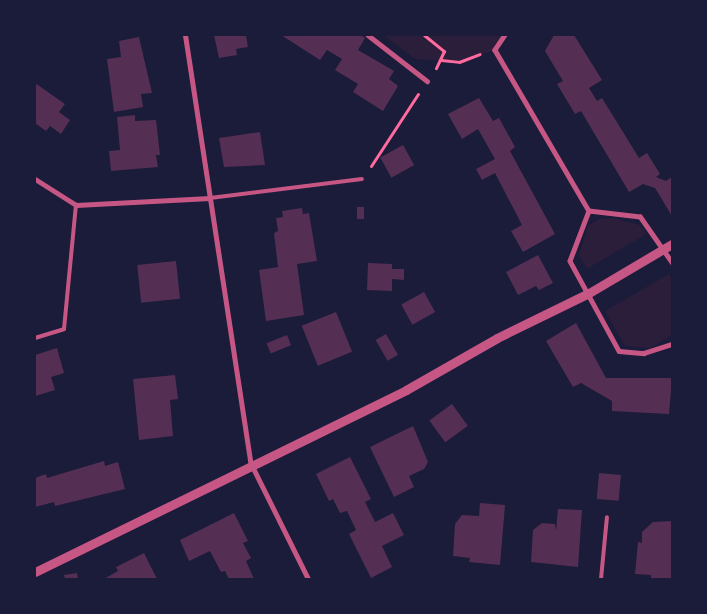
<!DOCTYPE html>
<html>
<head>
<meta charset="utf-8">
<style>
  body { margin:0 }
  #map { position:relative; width:707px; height:614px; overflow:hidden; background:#1b1b3a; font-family:"PT Sans Narrow",sans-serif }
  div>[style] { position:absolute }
  .green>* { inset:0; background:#2a1e3b }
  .building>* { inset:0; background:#542f53; transform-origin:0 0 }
  .path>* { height:3px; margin:-1.5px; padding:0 1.5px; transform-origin:1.5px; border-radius:1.5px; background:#ff6b9d }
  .service>* { height:4px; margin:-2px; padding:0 2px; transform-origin:2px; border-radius:2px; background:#c65784 }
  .pedestrian>* { height:4.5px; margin:-2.25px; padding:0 2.25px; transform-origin:2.25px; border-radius:2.25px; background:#c65784 }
  .minor>* { height:5px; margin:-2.5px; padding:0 2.5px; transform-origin:2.5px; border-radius:2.5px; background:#c65784 }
  .tertiary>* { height:9px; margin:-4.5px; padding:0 4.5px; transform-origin:4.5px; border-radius:4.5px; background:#c65784 }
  span { translate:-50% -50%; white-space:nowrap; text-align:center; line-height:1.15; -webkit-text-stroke:5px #1b1b3a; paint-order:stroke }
  .frame { position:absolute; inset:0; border:36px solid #1b1b3a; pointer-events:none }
</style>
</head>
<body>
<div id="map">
  <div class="green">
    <div style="clip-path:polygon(383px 35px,505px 35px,495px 50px,459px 62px,415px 59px)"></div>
    <div style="clip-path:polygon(612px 218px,640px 225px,646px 234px,587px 269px,579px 255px,588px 226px,599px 219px)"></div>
    <div style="clip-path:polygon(669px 274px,672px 279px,672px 335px,651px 348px,625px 346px,605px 311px)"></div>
  </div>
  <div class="building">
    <div style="clip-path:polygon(214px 35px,246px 35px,248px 47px,236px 49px,237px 55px,219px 58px)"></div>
    <div style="clip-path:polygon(281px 35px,361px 35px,365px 38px,358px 50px,394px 71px,389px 79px,398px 86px,383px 111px,353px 92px,358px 84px,335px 70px,342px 59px,327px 50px,320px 60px)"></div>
    <div style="clip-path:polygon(554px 35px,574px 35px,602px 80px,589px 88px,597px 101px,602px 98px,639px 158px,647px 153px,660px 174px,656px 177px,666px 181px,672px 177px,672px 216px,655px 188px,643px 184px,629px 192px,581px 111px,575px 114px,557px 84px,563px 81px,545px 51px)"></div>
    <div style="clip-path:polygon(139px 37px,152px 93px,141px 94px,143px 107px,114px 112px,107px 59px,121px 57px,119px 41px)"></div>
    <div style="clip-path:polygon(35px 83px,65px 104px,59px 112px,70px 120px,61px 134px,50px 126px,46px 131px,35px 123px)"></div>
    <div style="clip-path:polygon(479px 98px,493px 121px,499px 118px,515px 147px,510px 151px,555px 234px,523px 252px,511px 231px,522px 225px,495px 173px,482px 180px,476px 169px,495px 159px,478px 129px,462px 139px,448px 114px)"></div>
    <div style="clip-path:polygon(135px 115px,135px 121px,156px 120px,160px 155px,156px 155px,158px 167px,111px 171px,109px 151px,120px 150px,117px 117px)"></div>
    <div style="clip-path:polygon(260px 132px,265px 165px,224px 167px,219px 138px)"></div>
    <div style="left:403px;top:145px;width:23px;height:26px;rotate:61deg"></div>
    <div style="left:357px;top:207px;width:7px;height:12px"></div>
    <div style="clip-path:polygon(302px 208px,303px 214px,309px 213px,317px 261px,297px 264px,304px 315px,266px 321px,259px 270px,278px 267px,274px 233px,278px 231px,276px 218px,283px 217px,282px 211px)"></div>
    <div style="clip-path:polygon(538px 255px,553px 283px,539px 290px,536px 286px,518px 295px,506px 272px)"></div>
    <div style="left:176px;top:261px;width:38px;height:39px;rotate:84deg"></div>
    <div style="clip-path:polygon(368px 263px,392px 264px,392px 269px,404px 269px,404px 280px,392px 279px,392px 291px,367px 290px)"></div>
    <div style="left:424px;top:292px;width:23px;height:26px;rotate:61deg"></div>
    <div style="left:336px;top:312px;width:43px;height:37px;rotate:68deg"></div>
    <div style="clip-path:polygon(576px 323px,606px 378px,672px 378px,669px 414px,612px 411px,612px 401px,581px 383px,573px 387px,546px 341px)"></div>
    <div style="left:386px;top:334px;width:24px;height:12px;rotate:60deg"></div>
    <div style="left:287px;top:335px;width:11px;height:22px;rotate:68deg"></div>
    <div style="clip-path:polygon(57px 348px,64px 373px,51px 377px,55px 390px,35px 396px,35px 355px)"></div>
    <div style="clip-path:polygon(175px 375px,178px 399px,170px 400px,173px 436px,139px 440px,133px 379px)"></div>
    <div style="left:452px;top:404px;width:27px;height:28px;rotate:54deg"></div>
    <div style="clip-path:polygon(413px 426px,428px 462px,424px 469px,409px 476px,414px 487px,394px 497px,370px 447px)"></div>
    <div style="clip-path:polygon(350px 457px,371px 499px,365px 502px,375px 522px,393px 513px,404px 535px,382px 546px,392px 567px,371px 578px,349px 534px,356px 530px,347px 511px,340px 513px,333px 499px,329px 501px,316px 474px)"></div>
    <div style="clip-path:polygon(104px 461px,105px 466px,118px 462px,125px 489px,55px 506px,54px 502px,35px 507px,35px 478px,46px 474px,47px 478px)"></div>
    <div style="left:599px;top:473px;width:22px;height:26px;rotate:5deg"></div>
    <div style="clip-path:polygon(480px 503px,505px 505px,500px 565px,469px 562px,470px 558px,453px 556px,455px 524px,462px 515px,479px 516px)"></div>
    <div style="clip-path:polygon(558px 509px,582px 510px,578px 567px,531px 562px,533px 530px,542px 523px,555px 524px,556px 531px)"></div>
    <div style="clip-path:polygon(234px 513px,248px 541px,243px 543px,251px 558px,246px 561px,254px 579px,229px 579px,225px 571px,221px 572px,210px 551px,189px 561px,180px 540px)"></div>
    <div style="clip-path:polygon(672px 521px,672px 579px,651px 579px,651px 575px,635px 574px,638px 542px,642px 543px,642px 532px,653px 522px)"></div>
    <div style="clip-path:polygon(144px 553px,157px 579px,104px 579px,118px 571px,116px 567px)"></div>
    <div style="clip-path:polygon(77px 573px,78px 579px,65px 579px,64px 575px)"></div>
  </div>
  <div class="path">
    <div style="left:424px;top:35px;width:26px;rotate:39deg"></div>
    <div style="left:444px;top:51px;width:19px;rotate:115deg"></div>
    <div style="left:441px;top:60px;width:18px;rotate:6deg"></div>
    <div style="left:459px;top:62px;width:22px;rotate:-21deg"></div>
    <div style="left:371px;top:166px;width:86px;rotate:-56.9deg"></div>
  </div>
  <div class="service">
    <div style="left:210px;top:198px;width:153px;rotate:-7.1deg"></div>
    <div style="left:35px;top:338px;width:30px;rotate:-17deg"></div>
    <div style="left:64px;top:329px;width:125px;rotate:-84.5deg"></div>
    <div style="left:601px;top:579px;width:62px;rotate:-84.5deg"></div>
  </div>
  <div class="pedestrian">
    <div style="left:368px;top:35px;width:75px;rotate:37.9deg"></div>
    <div style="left:505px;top:35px;width:18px;rotate:124deg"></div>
    <div style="left:495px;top:50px;width:186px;rotate:59.7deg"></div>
    <div style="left:672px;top:263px;width:56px;rotate:-124.8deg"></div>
    <div style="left:640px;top:217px;width:51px;rotate:-173.3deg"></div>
    <div style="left:589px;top:211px;width:53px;rotate:110.8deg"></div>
    <div style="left:570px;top:261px;width:102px;rotate:61.4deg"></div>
    <div style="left:619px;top:351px;width:25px;rotate:5deg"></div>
    <div style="left:644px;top:353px;width:29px;rotate:-18deg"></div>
  </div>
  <div class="minor">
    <div style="left:185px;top:35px;width:434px;rotate:81.3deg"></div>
    <div style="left:251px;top:464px;width:128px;rotate:63.6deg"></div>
    <div style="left:35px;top:179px;width:49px;rotate:32.4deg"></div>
    <div style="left:76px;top:205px;width:134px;rotate:-3deg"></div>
  </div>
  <div class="tertiary">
    <div style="left:35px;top:572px;width:413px;rotate:-26.1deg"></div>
    <div style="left:406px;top:390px;width:105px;rotate:-29.7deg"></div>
    <div style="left:497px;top:338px;width:102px;rotate:-26.1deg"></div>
    <div style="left:589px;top:293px;width:96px;rotate:-30.6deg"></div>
  </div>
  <div class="frame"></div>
</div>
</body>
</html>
